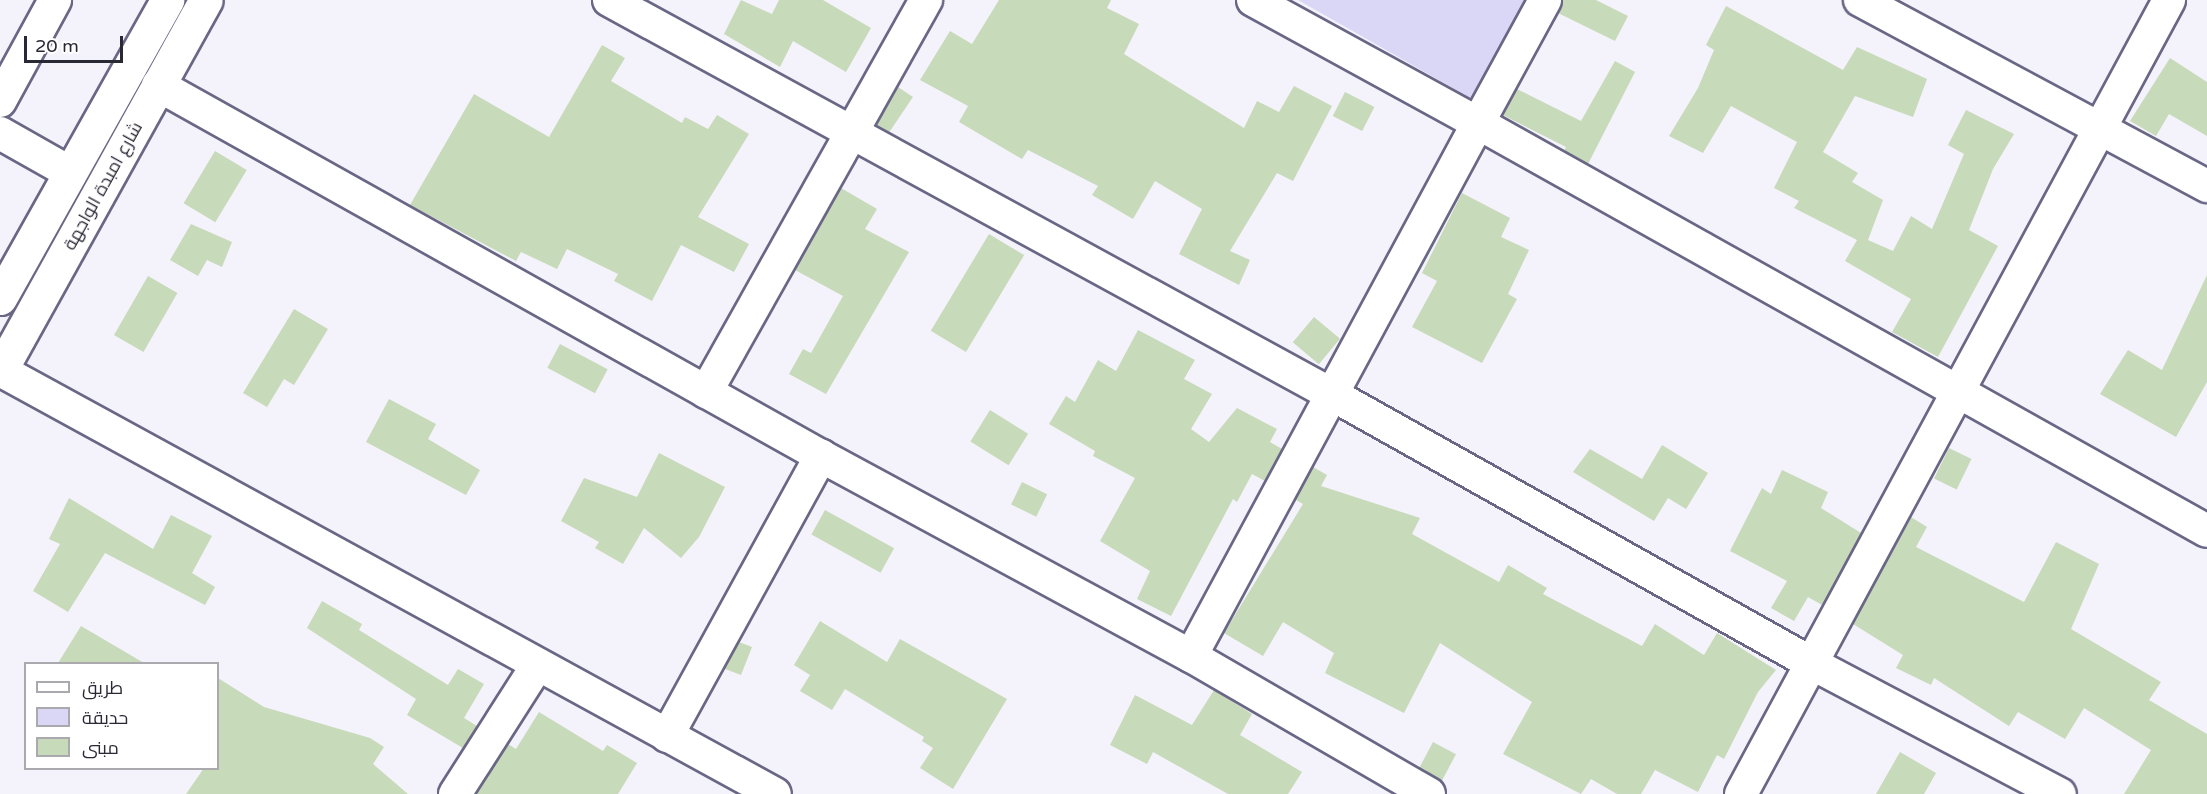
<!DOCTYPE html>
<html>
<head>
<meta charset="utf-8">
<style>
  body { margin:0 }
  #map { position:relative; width:2207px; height:794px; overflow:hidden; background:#f4f3fb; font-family:"Varela Round",Cairo,sans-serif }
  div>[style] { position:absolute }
  .green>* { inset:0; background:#d9d7f5 }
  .building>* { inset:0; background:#c7daba; transform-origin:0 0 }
  .roads { filter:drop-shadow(2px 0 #696785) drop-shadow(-2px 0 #696785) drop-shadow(0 2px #696785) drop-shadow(0 -2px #696785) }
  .minor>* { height:32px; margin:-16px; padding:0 16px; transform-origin:16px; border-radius:16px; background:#fff }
  .secondary>* { height:33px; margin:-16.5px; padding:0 16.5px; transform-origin:16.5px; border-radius:16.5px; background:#fff }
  span { translate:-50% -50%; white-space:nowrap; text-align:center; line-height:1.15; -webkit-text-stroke:5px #fff; paint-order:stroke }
  .street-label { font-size:18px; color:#292835 }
  .legend { position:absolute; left:24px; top:662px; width:195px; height:108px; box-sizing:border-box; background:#fff; border:2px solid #a9a9ae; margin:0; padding:8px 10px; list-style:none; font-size:18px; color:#292835 }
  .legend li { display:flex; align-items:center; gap:12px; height:30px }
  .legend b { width:30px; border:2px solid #a9a9ae }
  .scale { position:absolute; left:24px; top:36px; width:99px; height:27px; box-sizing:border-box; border:3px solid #292835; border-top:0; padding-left:8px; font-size:18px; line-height:21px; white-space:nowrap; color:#292835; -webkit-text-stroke:4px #fff; paint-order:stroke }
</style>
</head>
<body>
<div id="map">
  <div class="green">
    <div style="clip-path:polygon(1298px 0,1529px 0,1474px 100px)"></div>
  </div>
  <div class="building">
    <div style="clip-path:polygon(741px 0,772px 14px,779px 0,823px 0,871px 28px,846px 72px,793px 41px,780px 67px,724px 34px)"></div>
    <div style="clip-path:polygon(999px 0,1111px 0,1107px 8px,1139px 24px,1124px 54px,1244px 128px,1257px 101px,1279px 112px,1294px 86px,1332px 106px,1293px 181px,1277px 173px,1230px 251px,1250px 260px,1239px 285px,1179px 254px,1202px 209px,1155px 181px,1133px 219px,1092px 195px,1098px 186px,1028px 150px,1022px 159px,959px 122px,968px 106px,920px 80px,950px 31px,972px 44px)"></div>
    <div style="clip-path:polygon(1563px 0,1596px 0,1628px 16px,1615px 41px,1558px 13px)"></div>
    <div style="clip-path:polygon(1726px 6px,1843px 70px,1857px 47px,1927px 79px,1913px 117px,1855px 96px,1823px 152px,1858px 173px,1852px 182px,1883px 200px,1868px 240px,1893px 251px,1911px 216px,1932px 229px,1964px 154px,1948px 145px,1966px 110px,2014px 134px,1993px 169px,1969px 230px,1998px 246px,1938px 357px,1892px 332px,1911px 299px,1845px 261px,1857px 240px,1794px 208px,1799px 201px,1774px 188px,1797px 142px,1731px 106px,1703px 153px,1669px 136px,1698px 88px,1714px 50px,1706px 45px)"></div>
    <div style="clip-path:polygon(602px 45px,625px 58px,611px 81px,682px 123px,685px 117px,708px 129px,717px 115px,749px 134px,698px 217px,749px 244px,734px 272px,681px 245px,652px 301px,614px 281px,618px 274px,567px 249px,557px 269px,521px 252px,516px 261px,410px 205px,474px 94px,549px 137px)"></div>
    <div style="clip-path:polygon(2170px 58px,2207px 82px,2207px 136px,2169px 114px,2156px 136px,2130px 121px)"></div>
    <div style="clip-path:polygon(1615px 61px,1635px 72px,1588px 164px,1564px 151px,1566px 147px,1503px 115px,1517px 89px,1581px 121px)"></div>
    <div style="left:898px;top:87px;width:18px;height:44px;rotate:34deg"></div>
    <div style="left:1345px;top:92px;width:33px;height:27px;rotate:27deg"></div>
    <div style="left:215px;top:151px;width:37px;height:61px;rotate:31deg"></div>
    <div style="clip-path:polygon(841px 188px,877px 209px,865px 229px,909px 252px,826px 394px,789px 374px,803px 349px,811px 353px,843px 296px,795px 270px)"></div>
    <div style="clip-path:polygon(1462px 193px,1510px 218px,1501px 237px,1529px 250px,1508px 294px,1517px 299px,1482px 363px,1412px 327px,1437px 281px,1422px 273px)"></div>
    <div style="clip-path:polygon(191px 224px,232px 242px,222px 267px,207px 260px,198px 276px,170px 260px)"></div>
    <div style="left:989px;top:234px;width:41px;height:113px;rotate:31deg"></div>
    <div style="clip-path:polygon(2207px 275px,2207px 382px,2176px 437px,2100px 394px,2128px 350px,2162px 370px)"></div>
    <div style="left:148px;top:276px;width:34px;height:68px;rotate:30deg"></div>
    <div style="clip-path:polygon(294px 309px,328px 329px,294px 385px,284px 379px,267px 407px,243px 393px)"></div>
    <div style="left:1314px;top:317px;width:34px;height:33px;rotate:40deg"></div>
    <div style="clip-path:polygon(1138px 330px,1195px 360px,1184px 379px,1212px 394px,1191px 429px,1209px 442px,1237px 408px,1277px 429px,1270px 442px,1282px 449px,1265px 481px,1252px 474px,1237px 502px,1233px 499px,1171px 616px,1137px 599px,1150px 571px,1100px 541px,1135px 478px,1093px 456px,1095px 451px,1049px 424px,1066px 396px,1075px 402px,1098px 360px,1116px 371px)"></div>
    <div style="left:560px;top:344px;width:54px;height:27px;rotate:28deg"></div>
    <div style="clip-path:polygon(389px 399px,436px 424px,428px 439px,480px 470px,466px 495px,366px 442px)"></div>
    <div style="left:990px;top:410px;width:45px;height:37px;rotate:32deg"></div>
    <div style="clip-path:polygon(1662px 445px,1708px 473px,1686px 509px,1668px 498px,1654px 521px,1573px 472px,1590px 449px,1642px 479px)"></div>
    <div style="left:1949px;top:448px;width:25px;height:34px;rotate:26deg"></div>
    <div style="clip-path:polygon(659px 453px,725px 487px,699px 537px,681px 558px,644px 528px,623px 564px,595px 548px,599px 542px,561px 521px,584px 478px,637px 497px)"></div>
    <div style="clip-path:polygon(1313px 467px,1327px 475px,1321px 486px,1420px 518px,1412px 534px,1499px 582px,1508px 565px,1547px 588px,1543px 594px,1642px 646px,1655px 624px,1704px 655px,1717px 633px,1776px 670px,1758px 692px,1724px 759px,1717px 755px,1698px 792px,1655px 770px,1641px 794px,1617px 794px,1591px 779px,1581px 794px,1503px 754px,1532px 702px,1440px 643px,1404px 713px,1325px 673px,1334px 653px,1283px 622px,1263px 656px,1224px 633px,1303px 504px,1296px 500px)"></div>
    <div style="clip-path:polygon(1782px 470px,1828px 492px,1821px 508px,1861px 533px,1822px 605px,1808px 597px,1794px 621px,1771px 608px,1787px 581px,1730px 551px,1762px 488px,1771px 494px)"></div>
    <div style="left:1022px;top:482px;width:28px;height:25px;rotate:26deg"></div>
    <div style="clip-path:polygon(69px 498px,153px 549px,171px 515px,212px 536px,192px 573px,215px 587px,205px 605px,105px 553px,68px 612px,33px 591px,60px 544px,49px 539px)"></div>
    <div style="left:825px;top:510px;width:79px;height:28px;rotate:29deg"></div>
    <div style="clip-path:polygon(1911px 517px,1927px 527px,1916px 547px,2024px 602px,2056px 542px,2099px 564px,2071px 629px,2161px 682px,2149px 700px,2207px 734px,2207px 794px,2124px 794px,2151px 750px,2084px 708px,2065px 739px,2018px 712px,2009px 726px,1934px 678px,1931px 685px,1896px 668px,1903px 655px,1853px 624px)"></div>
    <div style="clip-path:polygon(322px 601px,362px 624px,359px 630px,448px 685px,458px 669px,484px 684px,464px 718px,477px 726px,463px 748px,407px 715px,416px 699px,307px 628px)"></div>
    <div style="clip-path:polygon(820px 621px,887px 662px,900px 639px,1007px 699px,953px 789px,920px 768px,933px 748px,922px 741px,924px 737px,845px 689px,832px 710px,800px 691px,810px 675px,794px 665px)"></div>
    <div style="clip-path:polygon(81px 626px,144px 663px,58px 663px)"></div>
    <div style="clip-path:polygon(739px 642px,752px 647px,741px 675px,725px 669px)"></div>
    <div style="clip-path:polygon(218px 678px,264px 707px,370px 738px,384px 747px,373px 764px,408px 794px,186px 794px,204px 768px,218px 768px)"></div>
    <div style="clip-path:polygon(1214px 690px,1252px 714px,1240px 735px,1302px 772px,1288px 794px,1228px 794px,1153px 752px,1147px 764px,1110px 745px,1135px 695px,1192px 725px)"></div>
    <div style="clip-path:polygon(539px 712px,603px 751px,607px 745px,637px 763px,618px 794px,476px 794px,508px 744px,516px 749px)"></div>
    <div style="left:1433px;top:742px;width:26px;height:30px;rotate:28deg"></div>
    <div style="clip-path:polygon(1900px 752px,1936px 773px,1924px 794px,1876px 794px)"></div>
  </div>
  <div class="roads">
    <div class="minor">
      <div style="left:609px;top:0;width:825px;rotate:28.62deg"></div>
      <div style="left:1333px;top:395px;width:550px;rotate:29.27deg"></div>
      <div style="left:1813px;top:664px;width:279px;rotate:27.8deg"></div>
      <div style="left:1253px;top:0;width:256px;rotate:28.7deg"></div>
      <div style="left:1478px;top:123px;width:140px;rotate:-61.4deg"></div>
      <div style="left:1860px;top:0;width:394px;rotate:28.2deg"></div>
      <div style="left:158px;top:85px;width:760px;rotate:29.23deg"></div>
      <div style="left:821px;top:456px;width:421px;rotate:28.4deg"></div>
      <div style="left:1191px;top:656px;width:275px;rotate:30.1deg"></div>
      <div style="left:0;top:101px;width:115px;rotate:-61.4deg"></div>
      <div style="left:0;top:133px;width:79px;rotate:29.5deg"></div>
      <div style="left:0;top:370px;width:883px;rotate:28.68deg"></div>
      <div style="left:706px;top:392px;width:450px;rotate:-60.7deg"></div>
      <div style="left:1191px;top:656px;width:605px;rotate:-61.7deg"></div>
      <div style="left:1478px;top:123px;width:835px;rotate:29.23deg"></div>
      <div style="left:667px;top:736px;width:320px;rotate:-61.2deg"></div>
      <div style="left:455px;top:794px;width:152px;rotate:-57.4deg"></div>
      <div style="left:1741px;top:794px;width:902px;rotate:-61.67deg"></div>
    </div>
    <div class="secondary">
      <div style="left:0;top:298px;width:342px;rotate:-60.7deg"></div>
      <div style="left:0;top:371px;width:424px;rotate:-61deg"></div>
    </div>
  </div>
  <div class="street-label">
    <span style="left:103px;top:186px;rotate:-61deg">شارع امبدة الواجهة</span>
  </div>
  <ul class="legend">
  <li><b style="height:8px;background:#fff"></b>طريق</li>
  <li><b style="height:16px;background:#d9d7f5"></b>حديقة</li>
  <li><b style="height:16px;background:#c7daba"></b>مبنى</li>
  </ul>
  <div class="scale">20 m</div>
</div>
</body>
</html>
